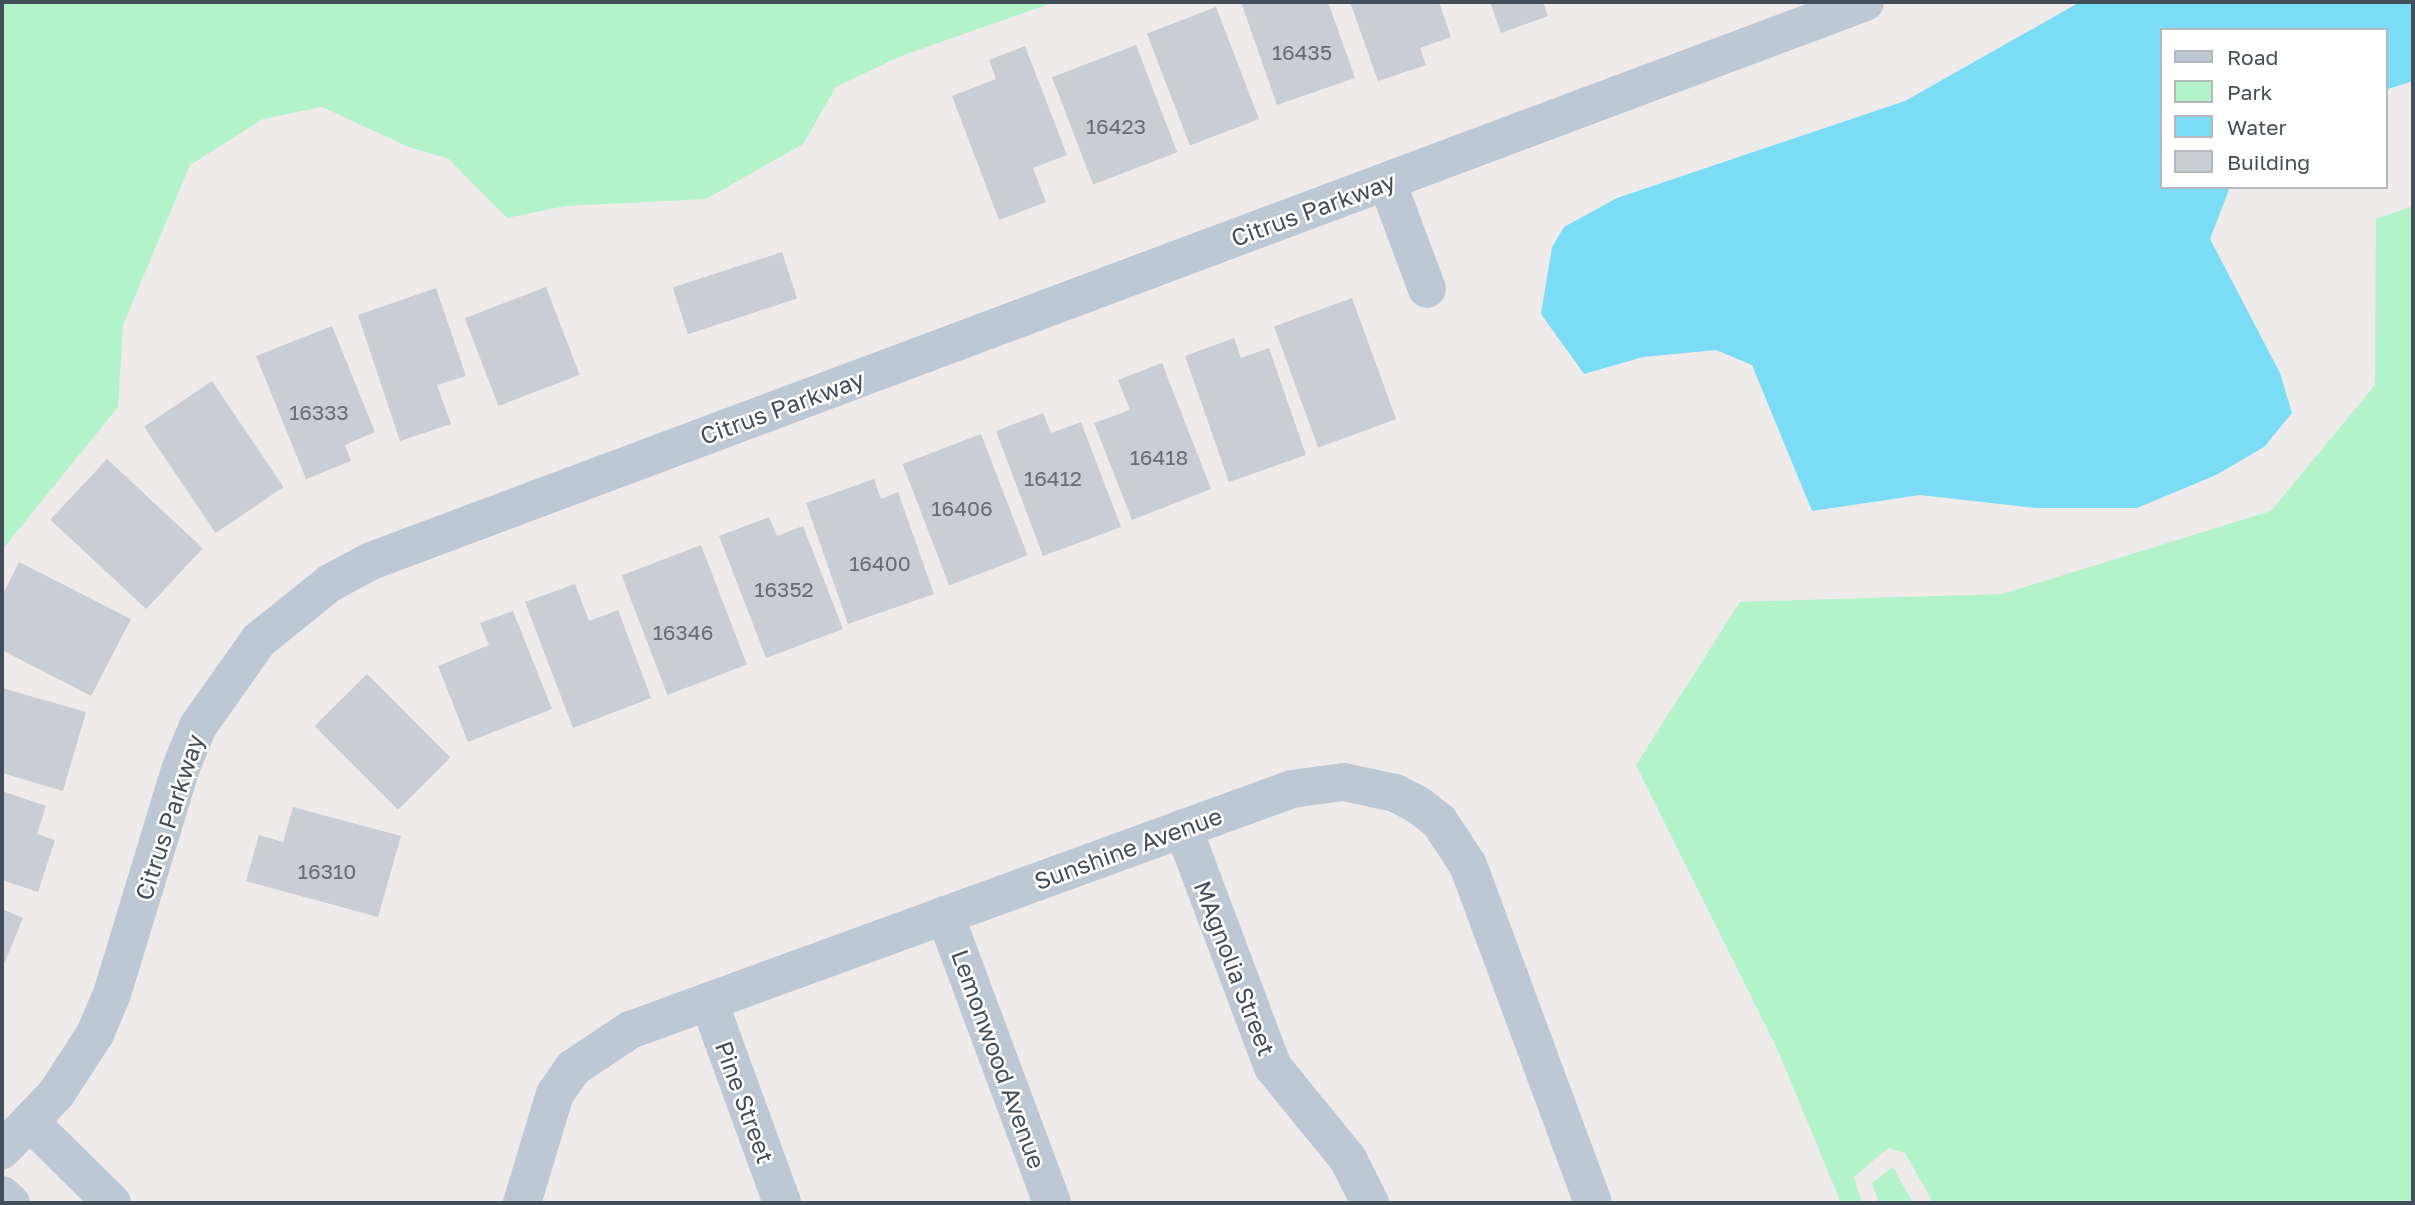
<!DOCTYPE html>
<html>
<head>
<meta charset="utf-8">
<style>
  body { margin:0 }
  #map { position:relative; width:2415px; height:1205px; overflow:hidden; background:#efebeb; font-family:"Golos Text",sans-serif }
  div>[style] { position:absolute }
  .green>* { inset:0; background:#b2f3ca }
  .water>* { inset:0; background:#7addf5 }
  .building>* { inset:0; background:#c9cdd4; transform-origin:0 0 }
  .minor>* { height:38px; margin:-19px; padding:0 19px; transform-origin:19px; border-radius:19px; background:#bcc8d3 }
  span { translate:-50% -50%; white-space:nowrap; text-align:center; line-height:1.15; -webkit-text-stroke:5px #fff; paint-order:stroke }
  .number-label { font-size:21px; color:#646e78 }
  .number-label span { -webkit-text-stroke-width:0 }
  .street-label { font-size:24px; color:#424f5a }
  .frame { position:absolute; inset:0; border:4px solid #424f5a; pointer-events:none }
  .legend { position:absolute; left:2160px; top:28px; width:228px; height:161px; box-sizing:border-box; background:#fff; border:2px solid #b3b9bd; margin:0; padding:9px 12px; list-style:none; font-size:21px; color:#424f5a }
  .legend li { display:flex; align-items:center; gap:14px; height:35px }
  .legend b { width:35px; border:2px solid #b3b9bd }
</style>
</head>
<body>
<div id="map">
  <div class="green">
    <div style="clip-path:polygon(2px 2px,1055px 2px,901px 56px,836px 87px,803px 144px,706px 199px,565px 206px,507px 218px,449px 159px,409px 147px,322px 107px,263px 119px,190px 165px,123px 325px,118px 407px,2px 550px)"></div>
    <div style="clip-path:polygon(2413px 206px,2413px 1203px,1933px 1203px,1905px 1153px,1888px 1148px,1854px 1177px,1862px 1203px,1841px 1203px,1779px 1053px,1636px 765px,1740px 602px,2002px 594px,2271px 511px,2375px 385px,2376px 219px)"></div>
    <div style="clip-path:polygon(1893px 1167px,1913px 1203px,1879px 1203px,1872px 1183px)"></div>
  </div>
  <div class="water">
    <div style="clip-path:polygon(2080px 2px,2413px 2px,2413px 81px,2385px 90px,2385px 30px,2161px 30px,2161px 187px,2230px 187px,2210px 239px,2280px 373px,2292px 413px,2264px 447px,2216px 475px,2137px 508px,2036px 508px,1920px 495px,1812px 511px,1752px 365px,1716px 350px,1643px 357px,1584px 374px,1541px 314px,1552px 247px,1564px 227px,1617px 198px,1905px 101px)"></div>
  </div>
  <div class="building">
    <div style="clip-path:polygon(1241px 2px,1328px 2px,1355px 78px,1277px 105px)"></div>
    <div style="clip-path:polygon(1350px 2px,1439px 2px,1451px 37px,1420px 48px,1426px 65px,1378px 81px)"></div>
    <div style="clip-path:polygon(1490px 2px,1543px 2px,1548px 16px,1501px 33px)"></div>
    <div style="left:1216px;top:7px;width:120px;height:74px;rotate:69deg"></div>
    <div style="left:1136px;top:45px;width:115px;height:90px;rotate:69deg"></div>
    <div style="clip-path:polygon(1025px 46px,1067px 155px,1033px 168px,1046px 202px,999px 220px,952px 96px,996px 79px,989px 60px)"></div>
    <div style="left:782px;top:252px;width:49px;height:115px;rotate:72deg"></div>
    <div style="left:546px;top:287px;width:94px;height:87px;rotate:69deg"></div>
    <div style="clip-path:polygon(436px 288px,466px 376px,437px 385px,451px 424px,400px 441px,358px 315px)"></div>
    <div style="left:1352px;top:298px;width:129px;height:83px;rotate:70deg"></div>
    <div style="clip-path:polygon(332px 326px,375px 432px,345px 445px,351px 461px,306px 479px,256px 356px)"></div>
    <div style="clip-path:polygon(1234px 338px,1241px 358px,1269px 348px,1306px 455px,1229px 482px,1185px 356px)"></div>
    <div style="clip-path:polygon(1162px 363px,1211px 489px,1132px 520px,1094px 423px,1130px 410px,1118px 380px)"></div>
    <div style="left:212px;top:381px;width:128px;height:82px;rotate:56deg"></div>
    <div style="clip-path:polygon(1043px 413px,1051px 433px,1081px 422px,1121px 527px,1043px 556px,996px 431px)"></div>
    <div style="left:981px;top:434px;width:130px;height:84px;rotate:69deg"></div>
    <div style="left:107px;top:459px;width:131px;height:83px;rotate:43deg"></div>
    <div style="clip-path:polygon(874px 479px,881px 499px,898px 492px,934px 594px,848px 624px,806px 503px)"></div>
    <div style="clip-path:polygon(769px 517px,777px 536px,803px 526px,843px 629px,766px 658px,719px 536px)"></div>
    <div style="left:701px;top:545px;width:128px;height:85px;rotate:69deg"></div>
    <div style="clip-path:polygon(19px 562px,131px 619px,91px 696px,2px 650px,2px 596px)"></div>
    <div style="clip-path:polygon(575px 584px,589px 621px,618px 610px,651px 698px,573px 728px,525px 602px)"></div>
    <div style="clip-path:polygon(513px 611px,552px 709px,468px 742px,438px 666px,489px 645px,480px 623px)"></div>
    <div style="left:367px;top:674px;width:118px;height:74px;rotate:45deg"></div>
    <div style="clip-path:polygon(2px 688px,86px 712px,63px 791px,2px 773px)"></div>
    <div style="clip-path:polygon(2px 791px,46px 806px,37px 834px,55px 840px,38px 892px,2px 880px)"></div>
    <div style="clip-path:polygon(293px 807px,401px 836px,378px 917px,246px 881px,259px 835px,283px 842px)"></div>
    <div style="clip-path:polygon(2px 909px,23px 918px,2px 969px)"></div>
  </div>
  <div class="minor">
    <div style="left:1387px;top:182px;width:114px;rotate:69.5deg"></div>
    <div style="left:1183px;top:828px;width:255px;rotate:69.4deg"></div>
    <div style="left:1273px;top:1067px;width:119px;rotate:50.8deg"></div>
    <div style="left:1348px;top:1159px;width:49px;rotate:63.4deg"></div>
    <div style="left:945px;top:915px;width:307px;rotate:69.6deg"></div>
    <div style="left:709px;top:1002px;width:214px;rotate:70deg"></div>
    <div style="left:31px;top:1123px;width:114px;rotate:44.6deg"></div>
    <div style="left:2px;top:1150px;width:78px;rotate:-46deg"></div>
    <div style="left:56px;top:1094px;width:72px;rotate:-57deg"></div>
    <div style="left:95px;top:1034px;width:43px;rotate:-67deg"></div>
    <div style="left:112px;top:994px;width:234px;rotate:-73.1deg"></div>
    <div style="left:180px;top:770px;width:48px;rotate:-67.8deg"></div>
    <div style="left:198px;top:726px;width:105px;rotate:-54.7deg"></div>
    <div style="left:259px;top:640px;width:91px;rotate:-38.8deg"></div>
    <div style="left:330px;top:583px;width:47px;rotate:-28.2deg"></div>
    <div style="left:371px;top:561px;width:1595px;rotate:-20.51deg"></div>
    <div style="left:2px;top:1195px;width:12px;rotate:42deg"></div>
    <div style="left:522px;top:1203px;width:114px;rotate:-73.2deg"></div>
    <div style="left:555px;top:1094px;width:32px;rotate:-55deg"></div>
    <div style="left:573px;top:1068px;width:69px;rotate:-33.7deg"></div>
    <div style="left:630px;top:1030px;width:705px;rotate:-20deg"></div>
    <div style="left:1292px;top:789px;width:52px;rotate:-7.7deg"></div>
    <div style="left:1344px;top:782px;width:52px;rotate:12.2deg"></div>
    <div style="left:1395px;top:793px;width:25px;rotate:27deg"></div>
    <div style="left:1417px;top:804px;width:28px;rotate:38deg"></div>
    <div style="left:1439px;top:821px;width:53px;rotate:56.6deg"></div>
    <div style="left:1468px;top:865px;width:360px;rotate:69.7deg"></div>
  </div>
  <div class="number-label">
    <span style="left:1302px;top:52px">16435</span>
    <span style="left:1116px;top:126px">16423</span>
    <span style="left:319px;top:412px">16333</span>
    <span style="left:1159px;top:457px">16418</span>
    <span style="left:1053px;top:478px">16412</span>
    <span style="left:962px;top:508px">16406</span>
    <span style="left:880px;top:563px">16400</span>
    <span style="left:784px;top:589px">16352</span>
    <span style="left:683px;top:632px">16346</span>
    <span style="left:327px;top:871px">16310</span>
  </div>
  <div class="street-label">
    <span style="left:1313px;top:209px;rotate:-20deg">Citrus Parkway</span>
    <span style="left:782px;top:407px;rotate:-20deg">Citrus Parkway</span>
    <span style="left:169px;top:817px;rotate:-72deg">Citrus Parkway</span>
    <span style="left:1128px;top:848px;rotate:-20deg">Sunshine Avenue</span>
    <span style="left:1235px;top:968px;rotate:69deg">MAgnolia Street</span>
    <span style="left:999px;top:1059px;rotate:70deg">Lemonwood Avenue</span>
    <span style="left:745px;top:1102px;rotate:70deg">Pine Street</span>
  </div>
  <div class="frame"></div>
  <ul class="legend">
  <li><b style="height:9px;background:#bcc8d3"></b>Road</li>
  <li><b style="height:19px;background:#b2f3ca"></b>Park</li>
  <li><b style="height:19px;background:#7addf5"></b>Water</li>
  <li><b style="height:19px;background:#c9cdd4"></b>Building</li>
  </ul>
</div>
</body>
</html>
